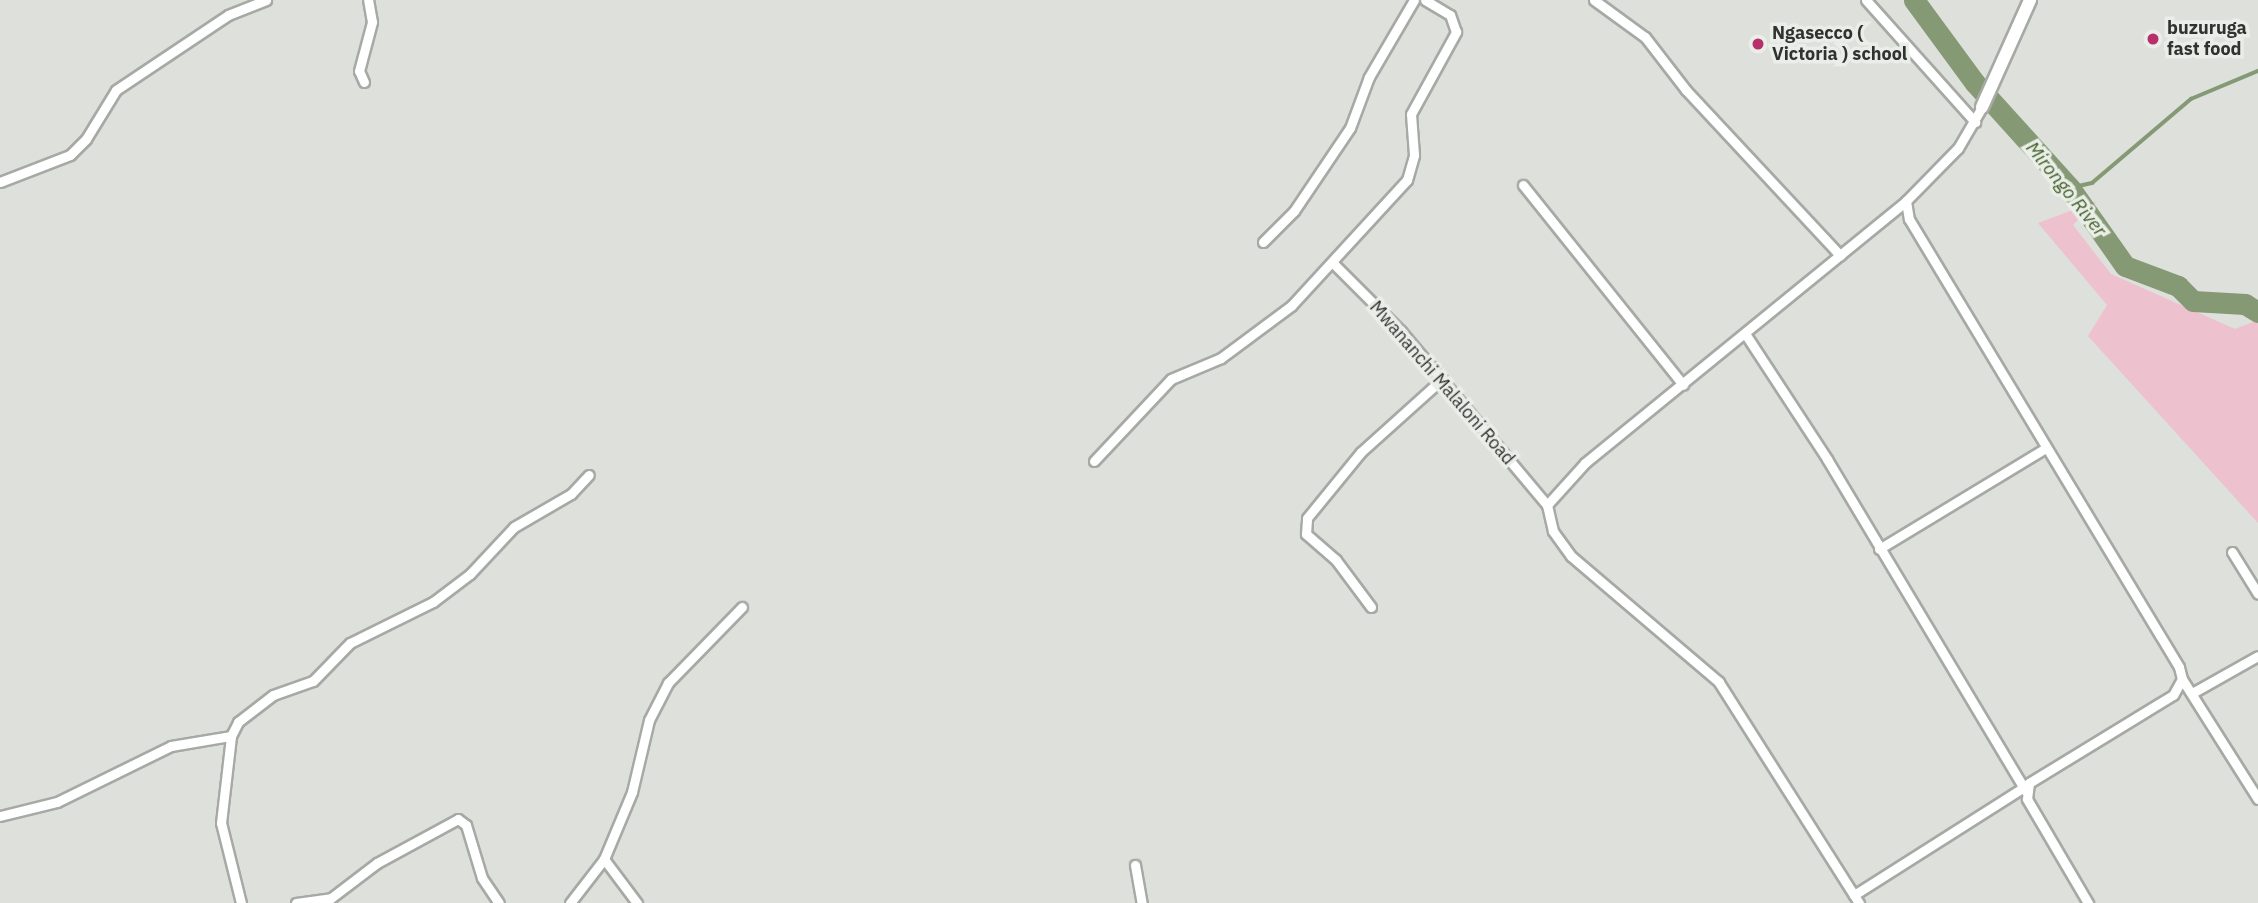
<!DOCTYPE html>
<html>
<head>
<meta charset="utf-8">
<style>
  body { margin:0 }
  #map { position:relative; width:2258px; height:903px; overflow:hidden; background:#dde0db; font-family:"IBM Plex Sans",sans-serif }
  div>[style] { position:absolute }
  .green>* { inset:0; background:#eec1ce }
  .stream>* { height:3.5px; margin:-1.75px; padding:0 1.75px; transform-origin:1.75px; border-radius:1.75px; background:#849974 }
  .river>* { height:21px; margin:-10.5px; padding:0 10.5px; transform-origin:10.5px; border-radius:10.5px; background:#849974 }
  .roads { filter:drop-shadow(2px 0 #a6a9a4) drop-shadow(-2px 0 #a6a9a4) drop-shadow(0 2px #a6a9a4) drop-shadow(0 -2px #a6a9a4) }
  .minor>* { height:9px; margin:-4.5px; padding:0 4.5px; transform-origin:4.5px; border-radius:4.5px; background:#fff }
  .tertiary>* { height:12px; margin:-6px; padding:0 6px; transform-origin:6px; border-radius:6px; background:#fff }
  .dots>* { width:19px; height:19px; translate:-50% -50%; box-sizing:border-box; border:4px solid #eaeee8; border-radius:50% }
  span { translate:-50% -50%; white-space:nowrap; text-align:center; line-height:1.15; -webkit-text-stroke:7px #eaeee8; paint-order:stroke }
  .poi-label { font-size:18px; color:#30322f; font-weight:700 }
  .left { translate:0 -50%; text-align:left }
  .street-label { font-size:18px; color:#30322f }
  .water-label { font-size:19px; color:#415e27; font-style:italic }
</style>
</head>
<body>
<div id="map">
  <div class="green">
    <div style="clip-path:polygon(2097px 201px,2073px 225px,2111px 274px,2235px 329px,2258px 320px,2258px 523px,2088px 336px,2107px 305px,2038px 223px)"></div>
  </div>
  <div class="stream">
    <div style="left:2070px;top:188px;width:23px;rotate:-13deg"></div>
    <div style="left:2092px;top:183px;width:130px;rotate:-40.3deg"></div>
    <div style="left:2191px;top:99px;width:73px;rotate:-22.7deg"></div>
  </div>
  <div class="river">
    <div style="left:1914px;top:0;width:103px;rotate:53.7deg"></div>
    <div style="left:1975px;top:83px;width:142px;rotate:47.9deg"></div>
    <div style="left:2070px;top:188px;width:95px;rotate:54.8deg"></div>
    <div style="left:2125px;top:266px;width:57px;rotate:20.7deg"></div>
    <div style="left:2178px;top:286px;width:21px;rotate:45deg"></div>
    <div style="left:2193px;top:301px;width:52px;rotate:3.3deg"></div>
    <div style="left:2245px;top:304px;width:15px;rotate:32deg"></div>
  </div>
  <div class="roads">
    <div class="minor">
      <div style="left:1594px;top:0;width:63px;rotate:36deg"></div>
      <div style="left:1645px;top:37px;width:67px;rotate:52.3deg"></div>
      <div style="left:1686px;top:90px;width:226px;rotate:47deg"></div>
      <div style="left:1866px;top:0;width:164px;rotate:48.2deg"></div>
      <div style="left:364px;top:82px;width:12px;rotate:-114deg"></div>
      <div style="left:359px;top:71px;width:51px;rotate:-75.1deg"></div>
      <div style="left:372px;top:22px;width:22px;rotate:-100deg"></div>
      <div style="left:1982px;top:107px;width:48px;rotate:120.3deg"></div>
      <div style="left:1958px;top:148px;width:74px;rotate:134.5deg"></div>
      <div style="left:1906px;top:201px;width:18px;rotate:81deg"></div>
      <div style="left:1909px;top:219px;width:523px;rotate:58.92deg"></div>
      <div style="left:2179px;top:667px;width:12px;rotate:76deg"></div>
      <div style="left:2182px;top:679px;width:18px;rotate:119deg"></div>
      <div style="left:2173px;top:695px;width:169px;rotate:148.6deg"></div>
      <div style="left:2029px;top:783px;width:16px;rotate:97deg"></div>
      <div style="left:2027px;top:799px;width:121px;rotate:59.6deg"></div>
      <div style="left:0;top:182px;width:75px;rotate:-21.1deg"></div>
      <div style="left:70px;top:155px;width:23px;rotate:-45deg"></div>
      <div style="left:86px;top:139px;width:57px;rotate:-58.5deg"></div>
      <div style="left:116px;top:90px;width:135px;rotate:-33.8deg"></div>
      <div style="left:228px;top:15px;width:41px;rotate:-21.5deg"></div>
      <div style="left:1523px;top:185px;width:256px;rotate:51.3deg"></div>
      <div style="left:1263px;top:242px;width:44px;rotate:-45deg"></div>
      <div style="left:1294px;top:211px;width:100px;rotate:-56deg"></div>
      <div style="left:1350px;top:128px;width:54px;rotate:-69.6deg"></div>
      <div style="left:1369px;top:77px;width:89px;rotate:-59.7deg"></div>
      <div style="left:1333px;top:263px;width:96px;rotate:45deg"></div>
      <div style="left:1401px;top:331px;width:227px;rotate:50deg"></div>
      <div style="left:1746px;top:335px;width:148px;rotate:56.8deg"></div>
      <div style="left:1827px;top:459px;width:387px;rotate:59.1deg"></div>
      <div style="left:1094px;top:461px;width:112px;rotate:-46.8deg"></div>
      <div style="left:1171px;top:379px;width:54px;rotate:-22.8deg"></div>
      <div style="left:1221px;top:358px;width:87px;rotate:-36.6deg"></div>
      <div style="left:1291px;top:306px;width:171px;rotate:-47.4deg"></div>
      <div style="left:1407px;top:180px;width:26px;rotate:-74deg"></div>
      <div style="left:1414px;top:155px;width:41px;rotate:-94.2deg"></div>
      <div style="left:1411px;top:114px;width:94px;rotate:-61.2deg"></div>
      <div style="left:1456px;top:32px;width:18px;rotate:-109deg"></div>
      <div style="left:1450px;top:15px;width:29px;rotate:-149deg"></div>
      <div style="left:1879px;top:549px;width:193px;rotate:-31.2deg"></div>
      <div style="left:2232px;top:552px;width:49px;rotate:58.2deg"></div>
      <div style="left:1371px;top:607px;width:59px;rotate:-126.7deg"></div>
      <div style="left:1336px;top:560px;width:40px;rotate:-139deg"></div>
      <div style="left:1306px;top:534px;width:16px;rotate:-86deg"></div>
      <div style="left:1307px;top:518px;width:85px;rotate:-50.7deg"></div>
      <div style="left:1361px;top:452px;width:109px;rotate:-42deg"></div>
      <div style="left:2182px;top:679px;width:142px;rotate:57.7deg"></div>
      <div style="left:2194px;top:692px;width:73px;rotate:-29.4deg"></div>
      <div style="left:0;top:816px;width:59px;rotate:-13.8deg"></div>
      <div style="left:57px;top:802px;width:127px;rotate:-26.2deg"></div>
      <div style="left:171px;top:746px;width:61px;rotate:-9.5deg"></div>
      <div style="left:604px;top:859px;width:55px;rotate:53.1deg"></div>
      <div style="left:1135px;top:865px;width:39px;rotate:80deg"></div>
      <div style="left:1854px;top:895px;width:201px;rotate:-32.4deg"></div>
      <div style="left:241px;top:903px;width:82px;rotate:-104deg"></div>
      <div style="left:221px;top:823px;width:88px;rotate:-83.4deg"></div>
      <div style="left:231px;top:736px;width:16px;rotate:-63deg"></div>
      <div style="left:238px;top:722px;width:44px;rotate:-37.6deg"></div>
      <div style="left:273px;top:695px;width:42px;rotate:-19.3deg"></div>
      <div style="left:313px;top:681px;width:53px;rotate:-45.8deg"></div>
      <div style="left:350px;top:643px;width:93px;rotate:-26.3deg"></div>
      <div style="left:433px;top:602px;width:46px;rotate:-37.1deg"></div>
      <div style="left:470px;top:574px;width:64px;rotate:-46.9deg"></div>
      <div style="left:514px;top:527px;width:66px;rotate:-30.1deg"></div>
      <div style="left:571px;top:494px;width:26px;rotate:-47deg"></div>
      <div style="left:296px;top:903px;width:35px;rotate:-8deg"></div>
      <div style="left:331px;top:898px;width:58px;rotate:-37.3deg"></div>
      <div style="left:377px;top:863px;width:92px;rotate:-28.5deg"></div>
      <div style="left:458px;top:819px;width:10px;rotate:37deg"></div>
      <div style="left:466px;top:825px;width:55px;rotate:73.2deg"></div>
      <div style="left:482px;top:878px;width:30px;rotate:56deg"></div>
      <div style="left:570px;top:903px;width:56px;rotate:-52.3deg"></div>
      <div style="left:604px;top:859px;width:73px;rotate:-67.3deg"></div>
      <div style="left:632px;top:792px;width:74px;rotate:-76.7deg"></div>
      <div style="left:649px;top:720px;width:42px;rotate:-62.8deg"></div>
      <div style="left:668px;top:683px;width:106px;rotate:-45.8deg"></div>
      <div style="left:1859px;top:903px;width:262px;rotate:-122.4deg"></div>
      <div style="left:1719px;top:682px;width:194px;rotate:-139.6deg"></div>
      <div style="left:1571px;top:556px;width:31px;rotate:-126deg"></div>
      <div style="left:1553px;top:531px;width:27px;rotate:-103deg"></div>
      <div style="left:1547px;top:505px;width:57px;rotate:-47.9deg"></div>
      <div style="left:1585px;top:463px;width:414px;rotate:-39.2deg"></div>
    </div>
    <div class="tertiary">
      <div style="left:1982px;top:107px;width:117px;rotate:-65.8deg"></div>
    </div>
  </div>
  <div class="dots">
    <div style="left:2153px;top:39px;background:#b92f6a"></div>
    <div style="left:1758px;top:44px;background:#b92f6a"></div>
  </div>
  <div class="poi-label">
    <span class="left" style="left:2167px;top:39px">buzuruga<br>fast food</span>
    <span class="left" style="left:1772px;top:44px">Ngasecco (<br>Victoria ) school</span>
  </div>
  <div class="street-label">
    <span style="left:1442px;top:383px;rotate:49deg">Mwananchi Malaloni Road</span>
  </div>
  <div class="water-label">
    <span style="left:2066px;top:189px;rotate:51deg">Mirongo River</span>
  </div>
</div>
</body>
</html>
